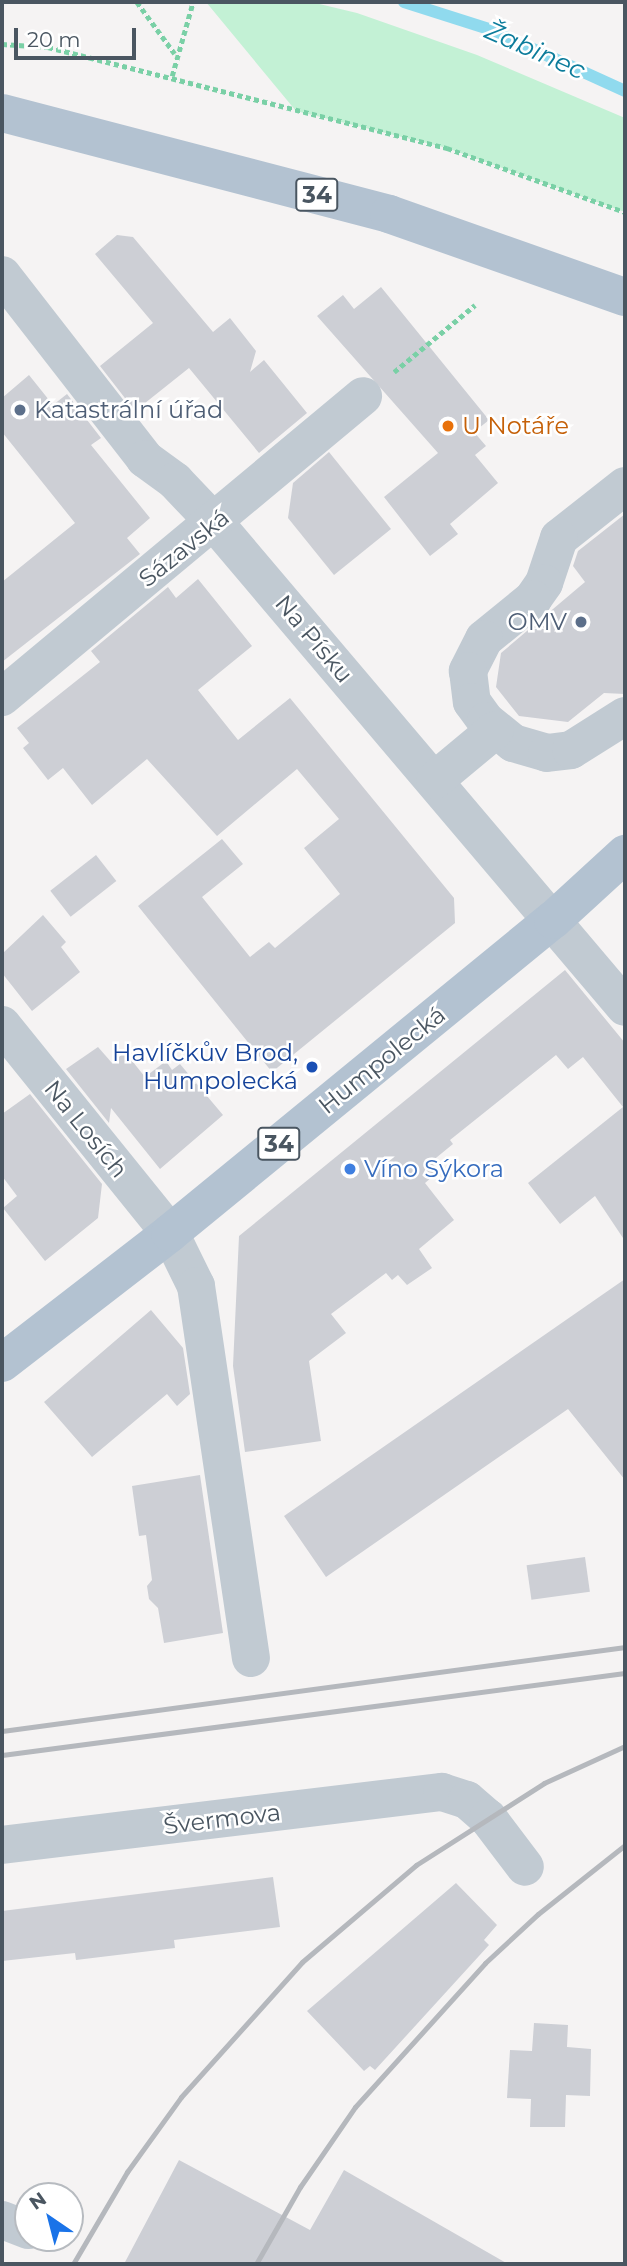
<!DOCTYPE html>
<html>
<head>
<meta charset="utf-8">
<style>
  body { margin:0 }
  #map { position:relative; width:627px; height:2266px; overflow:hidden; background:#f5f3f3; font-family:Montserrat,sans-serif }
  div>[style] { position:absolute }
  .green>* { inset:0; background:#c3f1d5 }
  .stream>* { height:12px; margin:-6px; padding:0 6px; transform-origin:6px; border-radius:6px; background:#90daee }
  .building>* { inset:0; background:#cdcfd5; transform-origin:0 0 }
  .path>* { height:4.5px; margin-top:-2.25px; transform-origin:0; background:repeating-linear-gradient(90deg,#7ad0a6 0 5px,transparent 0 8.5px) }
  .minor>* { height:38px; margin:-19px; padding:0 19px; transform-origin:19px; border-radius:19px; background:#c1cad2 }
  .major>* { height:38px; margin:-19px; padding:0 19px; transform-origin:19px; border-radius:19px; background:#b3c2d1 }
  .rail>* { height:5px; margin:-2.5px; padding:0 2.5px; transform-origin:2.5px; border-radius:2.5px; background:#b5b8bd }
  .dots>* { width:19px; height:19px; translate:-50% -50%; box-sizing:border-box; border:4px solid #fff; border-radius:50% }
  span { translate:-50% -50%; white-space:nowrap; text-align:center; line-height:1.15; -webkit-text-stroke:5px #fff; paint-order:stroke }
  .shield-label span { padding:2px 5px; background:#fff; border:2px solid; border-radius:5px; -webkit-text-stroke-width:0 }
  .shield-label { font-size:23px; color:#4a5661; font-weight:700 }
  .service-label { font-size:24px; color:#4e5e75 }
  .left { translate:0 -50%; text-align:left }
  .right { translate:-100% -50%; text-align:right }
  .food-label { font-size:24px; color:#c56008 }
  .street-label { font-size:24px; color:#4a5661 }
  .transit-label { font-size:24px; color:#164399 }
  .shop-label { font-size:24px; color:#366cbe }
  .water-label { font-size:26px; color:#0c7c9b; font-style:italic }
  .frame { position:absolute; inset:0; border:4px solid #4a5661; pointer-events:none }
  .north { position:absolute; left:14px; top:2182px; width:70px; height:70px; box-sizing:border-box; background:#fff; border:2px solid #b7bbc0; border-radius:50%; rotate:325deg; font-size:19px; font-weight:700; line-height:28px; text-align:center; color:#4a5661 }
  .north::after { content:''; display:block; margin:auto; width:24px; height:32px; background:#1a73e8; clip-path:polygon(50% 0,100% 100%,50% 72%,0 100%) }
  .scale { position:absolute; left:14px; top:28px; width:122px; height:32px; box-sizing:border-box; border:4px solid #4a5661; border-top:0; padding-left:9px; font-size:21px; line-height:24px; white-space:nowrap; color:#4a5661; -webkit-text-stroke:5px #fff; paint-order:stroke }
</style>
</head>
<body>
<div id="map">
  <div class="green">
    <div style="clip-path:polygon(206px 2px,311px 2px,357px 13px,477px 55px,625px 118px,625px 212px,447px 148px,296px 111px)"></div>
  </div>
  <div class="stream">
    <div style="left:404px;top:2px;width:89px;rotate:17.6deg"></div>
    <div style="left:489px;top:29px;width:149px;rotate:24.5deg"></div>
  </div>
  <div class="building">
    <div style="clip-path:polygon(117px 235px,133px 237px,213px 332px,230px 318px,256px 351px,250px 372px,264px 360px,307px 413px,259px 453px,189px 368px,135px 411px,100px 366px,153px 323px,95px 254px)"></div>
    <div style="clip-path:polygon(381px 287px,489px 420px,474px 432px,486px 446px,475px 455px,498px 483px,450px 524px,458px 534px,430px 556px,384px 497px,438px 453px,317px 316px,343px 295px,354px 309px)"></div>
    <div style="clip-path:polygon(29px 375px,53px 405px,67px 394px,101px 438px,91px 445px,150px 518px,127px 538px,140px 554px,2px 662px,2px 582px,75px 523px,2px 432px,2px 398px)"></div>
    <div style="clip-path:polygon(329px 452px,391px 529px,334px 575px,288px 518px,293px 483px)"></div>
    <div style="clip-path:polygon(625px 514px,625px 694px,604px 693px,568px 722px,519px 716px,496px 687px,501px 653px,585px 582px,573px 566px,578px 551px)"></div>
    <div style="clip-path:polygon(198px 579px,252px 646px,198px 690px,238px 740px,290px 698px,454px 898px,455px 923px,272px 1072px,138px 906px,222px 839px,243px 864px,202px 897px,250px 957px,269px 942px,275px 948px,340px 894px,304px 848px,339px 819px,297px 769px,217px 836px,147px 759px,92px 805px,63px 768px,48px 780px,23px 748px,29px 743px,17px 728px,100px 662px,91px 651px,168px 587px,176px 598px)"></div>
    <div style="left:96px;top:855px;width:33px;height:58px;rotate:52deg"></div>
    <div style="clip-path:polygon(43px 915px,66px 942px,61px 947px,80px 972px,32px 1011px,2px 973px,2px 954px)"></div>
    <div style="clip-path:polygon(565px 970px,625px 1043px,625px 1241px,595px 1196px,560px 1224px,528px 1183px,623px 1107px,583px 1057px,568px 1069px,556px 1055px,450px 1140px,453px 1144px,431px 1162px,439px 1171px,425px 1183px,454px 1220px,419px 1249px,432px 1268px,407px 1285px,398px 1275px,392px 1280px,386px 1273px,331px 1314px,346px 1333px,309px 1361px,321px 1441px,245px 1452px,233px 1366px,239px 1236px)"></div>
    <div style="clip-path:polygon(98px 1047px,112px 1063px,125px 1052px,145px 1077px,166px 1061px,172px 1070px,180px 1064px,223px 1115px,160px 1169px,111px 1108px,109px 1123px,66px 1069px)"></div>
    <div style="clip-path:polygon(30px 1094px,102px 1184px,98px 1218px,45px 1261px,3px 1208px,17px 1196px,2px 1176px,2px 1114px)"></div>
    <div style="clip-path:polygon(625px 1279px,625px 1480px,568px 1409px,326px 1577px,284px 1516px)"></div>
    <div style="clip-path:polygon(151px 1310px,183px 1348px,190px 1394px,177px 1406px,167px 1394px,92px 1457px,44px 1402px)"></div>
    <div style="clip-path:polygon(200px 1475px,223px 1633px,164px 1643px,158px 1608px,149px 1599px,147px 1586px,152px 1580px,146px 1535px,139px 1536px,132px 1486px)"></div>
    <div style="left:585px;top:1557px;width:35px;height:59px;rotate:82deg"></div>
    <div style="clip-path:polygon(273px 1877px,280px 1927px,174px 1940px,175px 1948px,76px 1960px,75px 1953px,2px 1961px,2px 1911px)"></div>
    <div style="clip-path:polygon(456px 1883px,497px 1925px,484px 1940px,489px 1945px,375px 2070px,370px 2066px,364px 2071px,307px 2011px)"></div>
    <div style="clip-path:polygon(534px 2023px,568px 2025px,567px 2047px,591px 2049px,590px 2096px,566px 2095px,565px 2127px,530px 2127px,531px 2099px,507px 2098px,510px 2050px,532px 2051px)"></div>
    <div style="clip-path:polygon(179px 2160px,310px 2230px,344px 2170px,508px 2264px,124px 2264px)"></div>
  </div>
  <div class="path">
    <div style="left:137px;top:2px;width:64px;rotate:53.8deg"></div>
    <div style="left:2px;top:44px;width:46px;rotate:3.7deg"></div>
    <div style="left:48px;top:47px;width:412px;rotate:14.2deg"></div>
    <div style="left:447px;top:148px;width:189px;rotate:19.8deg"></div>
    <div style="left:172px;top:76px;width:77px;rotate:-74.2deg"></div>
    <div style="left:394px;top:372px;width:105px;rotate:-39.6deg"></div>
  </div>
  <div class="minor">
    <div style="left:2px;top:275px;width:233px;rotate:52.1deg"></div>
    <div style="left:145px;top:459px;width:37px;rotate:36deg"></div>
    <div style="left:175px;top:481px;width:58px;rotate:46.4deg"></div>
    <div style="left:215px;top:523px;width:634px;rotate:49.73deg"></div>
    <div style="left:625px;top:486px;width:84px;rotate:141.8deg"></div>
    <div style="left:559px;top:538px;width:47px;rotate:108.4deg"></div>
    <div style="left:544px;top:583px;width:19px;rotate:125deg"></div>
    <div style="left:533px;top:599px;width:63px;rotate:140.8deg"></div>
    <div style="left:484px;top:639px;width:36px;rotate:117deg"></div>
    <div style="left:468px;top:671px;width:31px;rotate:83deg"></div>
    <div style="left:472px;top:702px;width:24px;rotate:54deg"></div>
    <div style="left:486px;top:721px;width:35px;rotate:39deg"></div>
    <div style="left:513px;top:743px;width:35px;rotate:16deg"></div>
    <div style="left:547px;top:753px;width:24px;rotate:-7deg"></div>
    <div style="left:571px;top:750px;width:64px;rotate:-32.2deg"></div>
    <div style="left:2px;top:697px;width:470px;rotate:-39.8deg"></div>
    <div style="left:435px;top:780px;width:78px;rotate:-39.8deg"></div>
    <div style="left:2px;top:1025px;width:267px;rotate:51.1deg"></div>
    <div style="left:170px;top:1233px;width:59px;rotate:63.9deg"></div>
    <div style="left:196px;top:1286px;width:376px;rotate:81.6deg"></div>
    <div style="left:2px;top:1845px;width:443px;rotate:-6.9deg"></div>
    <div style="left:442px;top:1792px;width:26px;rotate:18deg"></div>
    <div style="left:467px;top:1800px;width:28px;rotate:41deg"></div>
    <div style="left:488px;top:1818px;width:61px;rotate:52.9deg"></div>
    <div style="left:2px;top:2220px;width:28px;rotate:21deg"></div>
  </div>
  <div class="major">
    <div style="left:2px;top:113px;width:400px;rotate:14.6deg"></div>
    <div style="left:389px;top:214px;width:250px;rotate:19.4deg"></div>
    <div style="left:2px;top:1363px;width:212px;rotate:-37.7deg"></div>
    <div style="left:170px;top:1233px;width:495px;rotate:-39.3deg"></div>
    <div style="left:553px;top:920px;width:98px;rotate:-42.5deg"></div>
  </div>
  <div class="rail">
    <div style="left:2px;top:1731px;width:629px;rotate:-7.68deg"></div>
    <div style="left:2px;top:1755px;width:628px;rotate:-7.5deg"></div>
    <div style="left:73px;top:2264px;width:107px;rotate:-59.6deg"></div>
    <div style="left:127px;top:2172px;width:92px;rotate:-54.2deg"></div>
    <div style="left:181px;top:2097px;width:181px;rotate:-48.1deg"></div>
    <div style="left:302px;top:1962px;width:150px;rotate:-40.4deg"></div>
    <div style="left:416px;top:1865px;width:152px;rotate:-32.6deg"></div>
    <div style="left:544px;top:1783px;width:89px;rotate:-24.6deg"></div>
    <div style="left:256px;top:2264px;width:89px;rotate:-60.3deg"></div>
    <div style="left:300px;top:2187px;width:97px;rotate:-55.5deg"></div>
    <div style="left:355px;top:2107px;width:194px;rotate:-47.9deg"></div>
    <div style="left:485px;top:1963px;width:72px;rotate:-42.8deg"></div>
    <div style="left:538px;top:1914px;width:111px;rotate:-38.4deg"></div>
  </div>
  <div class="dots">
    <div style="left:20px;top:410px;background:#5c6f8a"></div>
    <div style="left:448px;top:426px;background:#e8710a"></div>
    <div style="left:581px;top:622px;background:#5c6f8a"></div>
    <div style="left:312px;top:1067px;background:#1a4fb4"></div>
    <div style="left:350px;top:1169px;background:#3f7fe0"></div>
  </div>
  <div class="shield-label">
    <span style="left:317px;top:195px">34</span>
    <span style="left:279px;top:1144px">34</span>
  </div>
  <div class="service-label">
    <span class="left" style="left:34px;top:410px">Katastrální úřad</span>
    <span class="right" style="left:567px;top:622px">OMV</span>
  </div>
  <div class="food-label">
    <span class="left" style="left:462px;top:426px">U Notáře</span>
  </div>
  <div class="street-label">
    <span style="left:184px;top:548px;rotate:-39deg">Sázavská</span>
    <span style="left:314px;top:639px;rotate:50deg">Na Písku</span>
    <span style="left:382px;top:1060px;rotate:-39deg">Humpolecká</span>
    <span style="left:86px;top:1129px;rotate:51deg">Na Losích</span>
    <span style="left:222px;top:1819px;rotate:-7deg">Švermova</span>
  </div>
  <div class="transit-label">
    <span class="right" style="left:298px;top:1067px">Havlíčkův Brod,<br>Humpolecká</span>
  </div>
  <div class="shop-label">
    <span class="left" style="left:364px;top:1169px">Víno Sýkora</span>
  </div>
  <div class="water-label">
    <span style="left:535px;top:51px;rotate:24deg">Žabinec</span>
  </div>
  <div class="frame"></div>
  <div class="north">N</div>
  <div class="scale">20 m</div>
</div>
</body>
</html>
